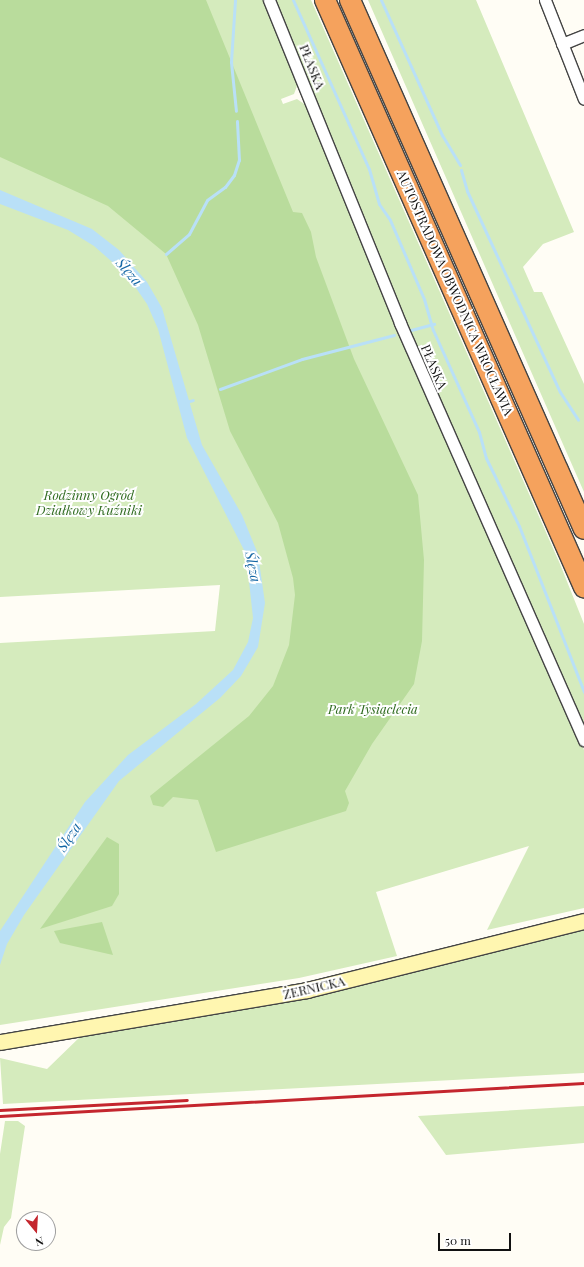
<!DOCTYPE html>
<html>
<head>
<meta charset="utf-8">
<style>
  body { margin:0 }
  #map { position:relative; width:584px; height:1267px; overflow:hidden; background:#fffdf5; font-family:"Playfair Display",serif }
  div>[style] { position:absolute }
  .green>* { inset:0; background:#d5ebbd }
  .forest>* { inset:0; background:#b9dc9c }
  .water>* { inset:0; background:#b9e0f7 }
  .stream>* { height:3px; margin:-1.5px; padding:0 1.5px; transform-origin:1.5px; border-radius:1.5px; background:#b9e0f7 }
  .roads { filter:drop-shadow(1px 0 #444) drop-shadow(-1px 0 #444) drop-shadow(0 1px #444) drop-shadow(0 -1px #444) }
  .street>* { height:11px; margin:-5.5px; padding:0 5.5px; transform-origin:5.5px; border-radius:5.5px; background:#fff }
  .secondary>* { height:15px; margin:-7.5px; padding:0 7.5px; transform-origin:7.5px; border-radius:7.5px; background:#fff6b0 }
  .highway>* { height:20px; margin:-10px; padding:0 10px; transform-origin:10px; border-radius:10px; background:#f5a25d }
  .rail>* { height:3px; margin:-1.5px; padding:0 1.5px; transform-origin:1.5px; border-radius:1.5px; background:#c4262e }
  span { translate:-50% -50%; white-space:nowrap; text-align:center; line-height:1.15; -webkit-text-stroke:4px #fff; paint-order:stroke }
  .street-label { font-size:13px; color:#111 }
  .park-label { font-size:13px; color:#2f6b1f; font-style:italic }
  .water-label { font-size:14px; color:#1768a6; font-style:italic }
  .north { position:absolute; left:16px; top:1211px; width:40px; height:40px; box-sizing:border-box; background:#fff; border:1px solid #a0a0a0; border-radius:50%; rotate:162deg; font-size:11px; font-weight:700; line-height:16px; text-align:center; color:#111 }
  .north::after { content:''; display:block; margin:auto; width:14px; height:18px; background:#c4262e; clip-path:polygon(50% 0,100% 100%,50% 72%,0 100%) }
  .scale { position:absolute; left:438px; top:1233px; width:73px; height:18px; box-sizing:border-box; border:2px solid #111; border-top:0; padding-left:5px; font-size:12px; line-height:14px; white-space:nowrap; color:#111; -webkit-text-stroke:3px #fff; paint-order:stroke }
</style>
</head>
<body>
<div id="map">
  <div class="green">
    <div style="clip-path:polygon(0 0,264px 0,298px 83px,294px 94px,281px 99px,283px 104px,297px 99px,307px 106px,440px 428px,584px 750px,584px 908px,487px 930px,529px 846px,376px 892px,397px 956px,299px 978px,0 1025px,0 643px,215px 631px,220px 585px,0 597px)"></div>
    <div style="clip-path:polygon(273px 0,311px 0,560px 564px,584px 624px,584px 726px,367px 235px)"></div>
    <div style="clip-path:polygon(368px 0,476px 0,574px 232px,543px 244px,523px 267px,534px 292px,542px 292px,584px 384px,584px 492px)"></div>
    <div style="clip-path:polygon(584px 925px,584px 1073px,3px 1104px,0 1058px,47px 1069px,84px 1033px,310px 998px)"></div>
    <div style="clip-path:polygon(584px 1106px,584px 1143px,446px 1155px,418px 1116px)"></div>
    <div style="clip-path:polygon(5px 1121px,18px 1121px,25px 1126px,11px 1218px,4px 1227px,0 1245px,0 1154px)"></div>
  </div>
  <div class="forest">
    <div style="clip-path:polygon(0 0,206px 0,293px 212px,302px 213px,311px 232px,316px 257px,354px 359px,418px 495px,424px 560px,422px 641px,414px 684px,372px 744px,345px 791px,349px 803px,346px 811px,216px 852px,198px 800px,173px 797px,163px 807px,153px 805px,150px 796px,249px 716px,273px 686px,289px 645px,295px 595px,293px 578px,278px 523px,230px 431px,198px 325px,166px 254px,108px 206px,0 157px)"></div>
    <div style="clip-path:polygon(107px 837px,119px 844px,119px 894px,112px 906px,40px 929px)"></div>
    <div style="clip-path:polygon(102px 922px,113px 955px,60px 943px,54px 931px)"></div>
  </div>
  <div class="water">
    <div style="clip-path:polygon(0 190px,92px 229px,119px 250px,147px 282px,162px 308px,202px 445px,242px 515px,258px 554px,265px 603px,258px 647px,241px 676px,220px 698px,119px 781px,24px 915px,7px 944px,0 965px,0 931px,85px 802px,128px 755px,196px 704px,233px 670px,248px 642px,253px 618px,246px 554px,187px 438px,158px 329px,147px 304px,127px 275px,94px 246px,68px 230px,0 204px)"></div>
  </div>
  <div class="stream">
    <div style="left:235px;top:0;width:62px;rotate:93.7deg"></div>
    <div style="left:231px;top:62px;width:49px;rotate:84.2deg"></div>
    <div style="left:293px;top:0;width:185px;rotate:65.8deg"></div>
    <div style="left:369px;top:169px;width:36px;rotate:74deg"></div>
    <div style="left:379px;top:204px;width:19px;rotate:55deg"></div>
    <div style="left:390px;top:220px;width:86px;rotate:66.7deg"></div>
    <div style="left:424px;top:299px;width:32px;rotate:74deg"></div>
    <div style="left:433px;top:330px;width:112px;rotate:65.7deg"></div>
    <div style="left:479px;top:432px;width:27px;rotate:75deg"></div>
    <div style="left:486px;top:458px;width:76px;rotate:64.1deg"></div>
    <div style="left:519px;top:526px;width:178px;rotate:68.6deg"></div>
    <div style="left:381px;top:0;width:148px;rotate:65.7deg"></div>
    <div style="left:442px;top:135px;width:35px;rotate:59deg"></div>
    <div style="left:461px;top:170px;width:22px;rotate:74deg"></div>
    <div style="left:467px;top:191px;width:221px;rotate:65.2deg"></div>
    <div style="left:560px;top:392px;width:33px;rotate:57deg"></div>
    <div style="left:166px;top:254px;width:30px;rotate:-41deg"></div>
    <div style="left:189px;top:234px;width:38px;rotate:-62deg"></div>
    <div style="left:207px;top:200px;width:22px;rotate:-36deg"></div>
    <div style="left:225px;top:187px;width:15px;rotate:-53deg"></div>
    <div style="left:234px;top:175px;width:16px;rotate:-72deg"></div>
    <div style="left:239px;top:160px;width:39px;rotate:-93deg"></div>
    <div style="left:411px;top:330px;width:24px;rotate:-15deg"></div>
    <div style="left:220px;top:389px;width:87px;rotate:-20.1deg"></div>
    <div style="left:302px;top:359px;width:95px;rotate:-14.6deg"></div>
    <div style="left:186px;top:402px;width:7px;rotate:-16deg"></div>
  </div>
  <div class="roads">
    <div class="street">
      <div style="left:269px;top:0;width:349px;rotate:67.9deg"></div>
      <div style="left:400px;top:323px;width:456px;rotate:66.2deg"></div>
      <div style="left:545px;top:0;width:106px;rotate:68.5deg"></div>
      <div style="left:562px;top:44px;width:24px;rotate:-22deg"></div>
    </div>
    <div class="secondary">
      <div style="left:0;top:1042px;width:311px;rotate:-9.6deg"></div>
      <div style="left:307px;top:990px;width:285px;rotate:-14deg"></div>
    </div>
    <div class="highway">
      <div style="left:325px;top:0;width:642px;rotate:66.19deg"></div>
      <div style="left:350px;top:0;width:578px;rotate:66.14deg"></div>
    </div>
  </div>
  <div class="rail">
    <div style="left:0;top:1110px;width:187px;rotate:-3.1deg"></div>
    <div style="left:0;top:1116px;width:585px;rotate:-3.23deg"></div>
  </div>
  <div class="street-label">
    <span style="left:312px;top:67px;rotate:68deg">PŁASKA</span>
    <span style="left:455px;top:293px;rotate:66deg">AUTOSTRADOWA OBWODNICA WROCŁAWIA</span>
    <span style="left:434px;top:367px;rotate:67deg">PŁASKA</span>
    <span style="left:314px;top:988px;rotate:-13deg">ŻERNICKA</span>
  </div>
  <div class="park-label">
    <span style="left:89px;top:503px">Rodzinny Ogród<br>Działkowy Kuźniki</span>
    <span style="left:373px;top:709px">Park Tysiąclecia</span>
  </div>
  <div class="water-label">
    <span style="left:129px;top:272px;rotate:49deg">Ślęza</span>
    <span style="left:253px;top:567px;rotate:78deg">Ślęza</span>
    <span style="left:69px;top:837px;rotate:-56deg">Ślęza</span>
  </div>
  <div class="north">N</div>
  <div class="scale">50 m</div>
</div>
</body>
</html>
